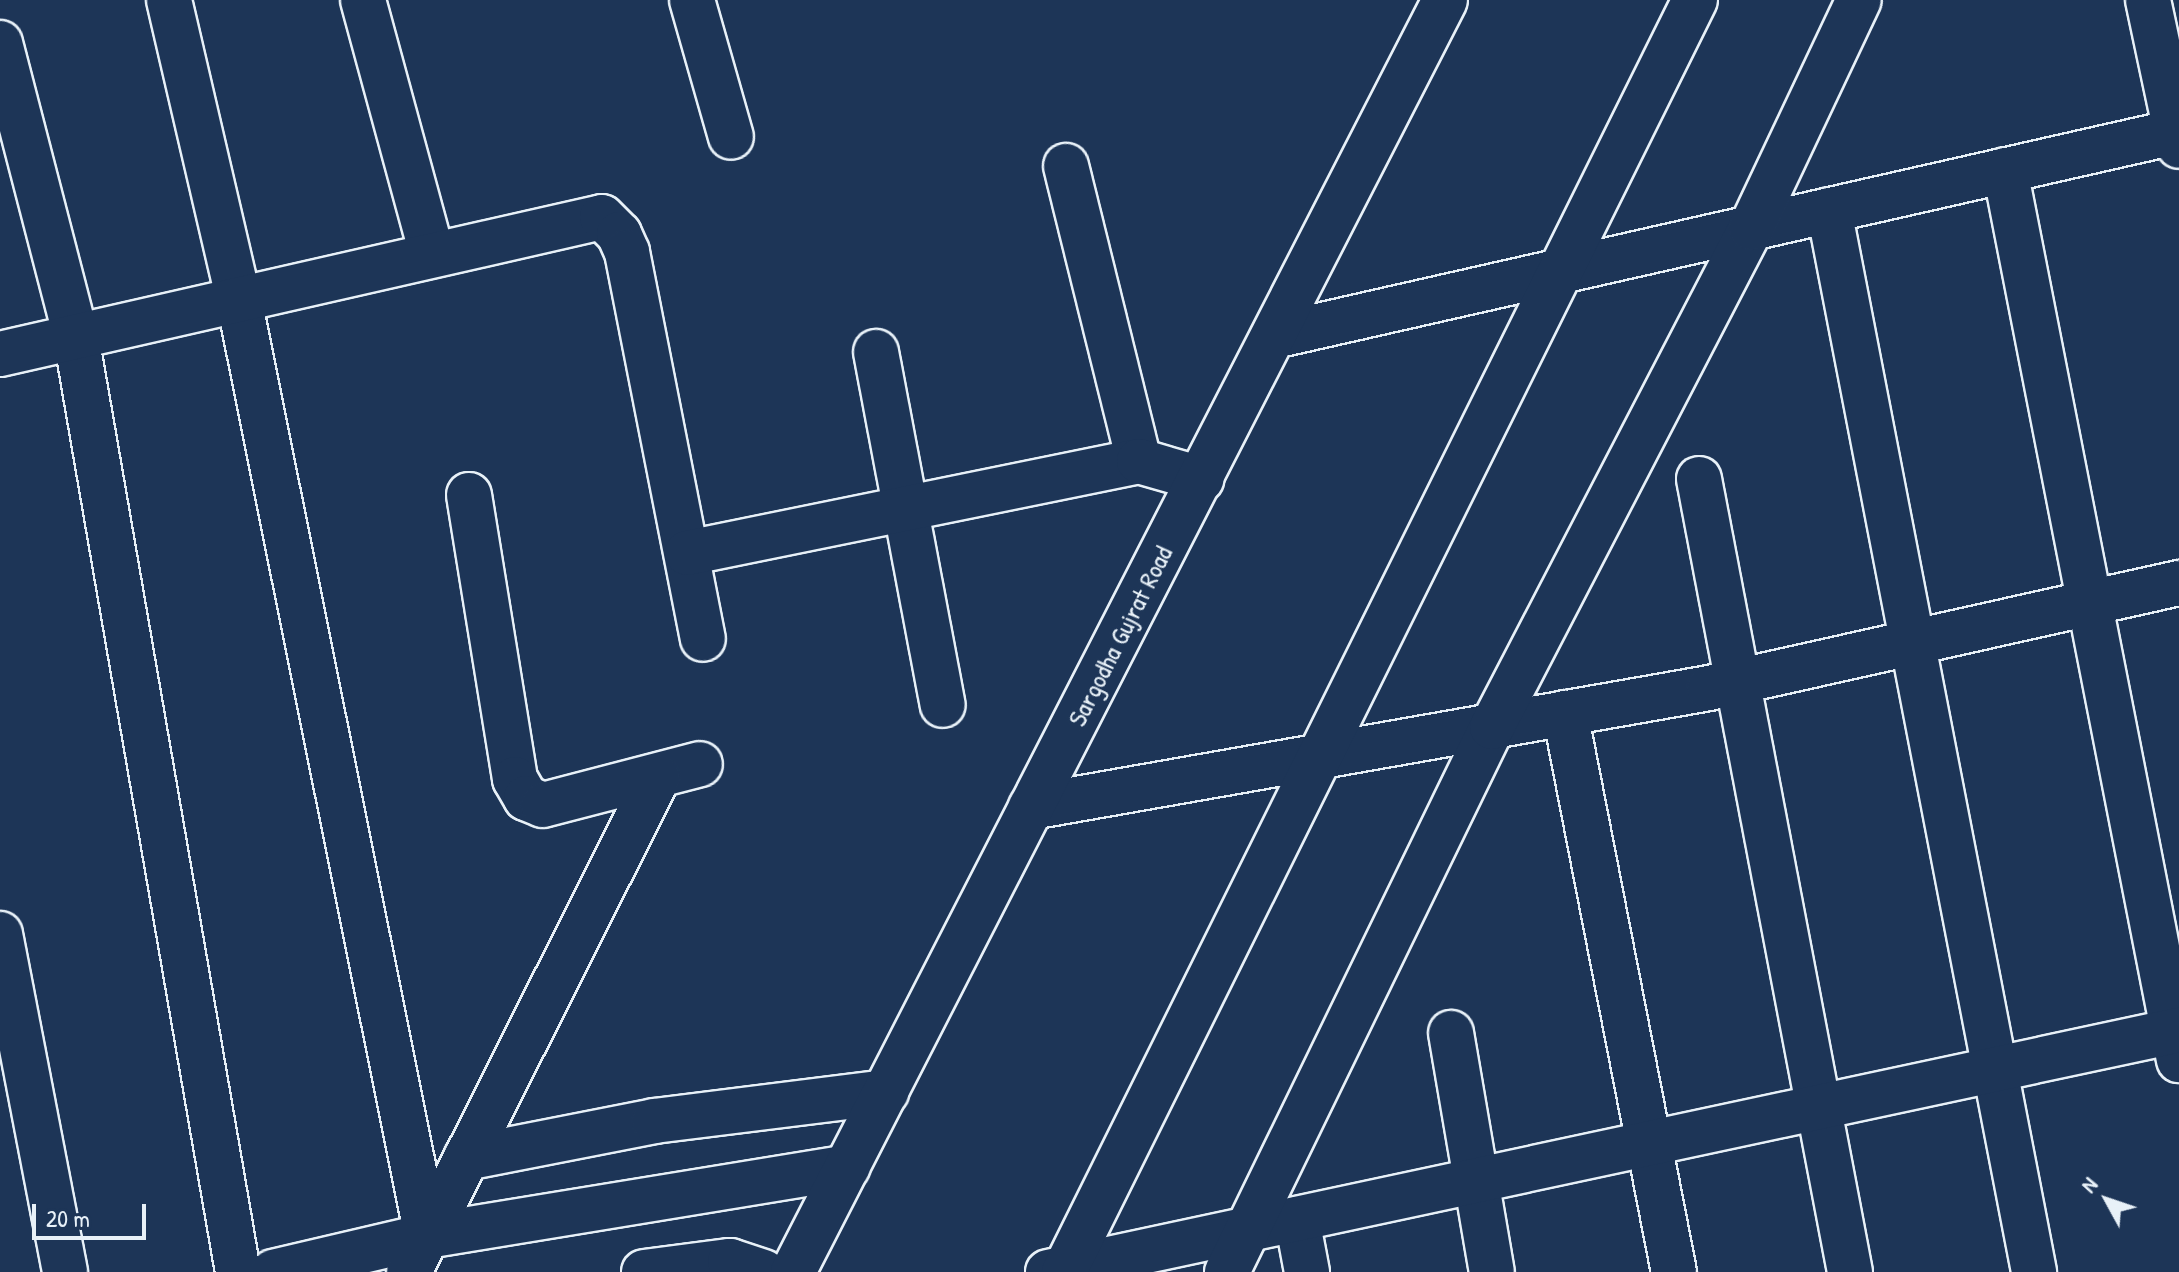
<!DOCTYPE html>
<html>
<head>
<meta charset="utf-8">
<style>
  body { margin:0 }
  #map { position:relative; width:2179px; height:1272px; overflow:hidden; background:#1d3557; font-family:"Patrick Hand",sans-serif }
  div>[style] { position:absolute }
  .roads { filter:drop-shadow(2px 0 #e8f1f8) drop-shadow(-2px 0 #e8f1f8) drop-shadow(0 2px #e8f1f8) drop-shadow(0 -2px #e8f1f8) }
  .minor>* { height:44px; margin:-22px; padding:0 22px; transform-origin:22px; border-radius:22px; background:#1d3557 }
  .major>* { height:44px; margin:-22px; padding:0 22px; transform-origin:22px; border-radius:22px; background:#1d3557 }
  span { translate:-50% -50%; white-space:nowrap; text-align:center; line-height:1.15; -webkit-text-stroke:6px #1d3557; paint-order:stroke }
  .street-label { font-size:26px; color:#e8f1f8 }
  .north { position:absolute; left:2067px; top:1160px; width:80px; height:80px; -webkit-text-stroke:6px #1d3557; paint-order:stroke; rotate:310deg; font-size:22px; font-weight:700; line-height:32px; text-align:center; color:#e8f1f8 }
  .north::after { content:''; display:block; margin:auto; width:28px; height:36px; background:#e8f1f8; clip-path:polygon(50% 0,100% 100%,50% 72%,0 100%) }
  .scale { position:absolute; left:32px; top:1204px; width:114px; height:36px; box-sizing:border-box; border:4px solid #e8f1f8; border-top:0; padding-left:10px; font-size:24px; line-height:28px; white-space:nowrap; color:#e8f1f8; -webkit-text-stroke:6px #1d3557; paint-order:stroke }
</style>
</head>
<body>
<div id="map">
  <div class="roads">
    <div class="minor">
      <div style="left:169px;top:0;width:308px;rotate:76.9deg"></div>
      <div style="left:239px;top:300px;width:955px;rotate:78.64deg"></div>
      <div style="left:363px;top:0;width:263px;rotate:74.8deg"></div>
      <div style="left:692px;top:0;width:142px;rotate:74.1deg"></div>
      <div style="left:2148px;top:0;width:149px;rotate:78deg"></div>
      <div style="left:0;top:43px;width:304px;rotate:75.5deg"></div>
      <div style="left:76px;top:337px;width:949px;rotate:80.17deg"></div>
      <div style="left:1066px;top:166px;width:304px;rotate:76.1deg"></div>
      <div style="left:2005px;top:170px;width:907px;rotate:78.94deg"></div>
      <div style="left:1829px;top:210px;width:1082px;rotate:79.07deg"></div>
      <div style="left:1274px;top:336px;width:928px;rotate:-12.76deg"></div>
      <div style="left:876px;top:352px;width:359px;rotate:79.3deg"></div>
      <div style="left:0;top:354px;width:617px;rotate:-12.82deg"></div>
      <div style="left:602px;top:217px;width:24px;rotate:45deg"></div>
      <div style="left:619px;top:234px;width:20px;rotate:66deg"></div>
      <div style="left:627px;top:252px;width:394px;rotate:78.9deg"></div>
      <div style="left:1699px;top:479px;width:807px;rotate:79.22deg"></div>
      <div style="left:469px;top:495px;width:288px;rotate:80.8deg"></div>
      <div style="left:515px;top:779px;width:22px;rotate:60deg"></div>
      <div style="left:526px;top:798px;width:18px;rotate:22deg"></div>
      <div style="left:543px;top:805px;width:162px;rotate:-14.6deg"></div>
      <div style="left:687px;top:553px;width:461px;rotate:-11.5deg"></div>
      <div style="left:1139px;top:461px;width:65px;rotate:16.2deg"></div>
      <div style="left:1565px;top:713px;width:570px;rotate:78.97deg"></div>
      <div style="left:1031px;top:807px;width:688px;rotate:-9.95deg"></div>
      <div style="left:1709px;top:688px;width:482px;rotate:-12.6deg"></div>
      <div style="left:0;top:934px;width:344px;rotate:79.1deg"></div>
      <div style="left:1451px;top:1033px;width:242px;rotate:80.3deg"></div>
      <div style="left:466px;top:1158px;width:192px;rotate:-11.1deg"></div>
      <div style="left:654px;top:1121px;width:234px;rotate:-7.1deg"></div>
      <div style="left:1297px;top:1219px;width:54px;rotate:79.3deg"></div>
      <div style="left:273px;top:1272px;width:158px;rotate:-13.2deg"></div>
      <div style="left:427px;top:1236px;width:426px;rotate:-9.3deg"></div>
      <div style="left:409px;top:1272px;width:554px;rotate:-63.3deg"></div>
      <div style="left:644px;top:1272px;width:87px;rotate:-7.3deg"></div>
      <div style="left:730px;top:1261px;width:35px;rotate:18deg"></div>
      <div style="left:1048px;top:1272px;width:1157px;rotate:-12.08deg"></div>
      <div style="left:1064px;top:1272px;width:1420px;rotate:-63.62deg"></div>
      <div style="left:1227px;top:1272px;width:606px;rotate:-64.07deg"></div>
      <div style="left:1492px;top:727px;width:562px;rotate:-62.57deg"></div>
      <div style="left:1751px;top:228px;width:252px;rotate:-64.7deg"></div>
    </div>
    <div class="major">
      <div style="left:793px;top:1272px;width:1429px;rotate:-62.86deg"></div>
    </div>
  </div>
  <div class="street-label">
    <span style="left:1120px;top:636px;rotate:-63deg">Sargodha Gujrat Road</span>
  </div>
  <div class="north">N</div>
  <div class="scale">20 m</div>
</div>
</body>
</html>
